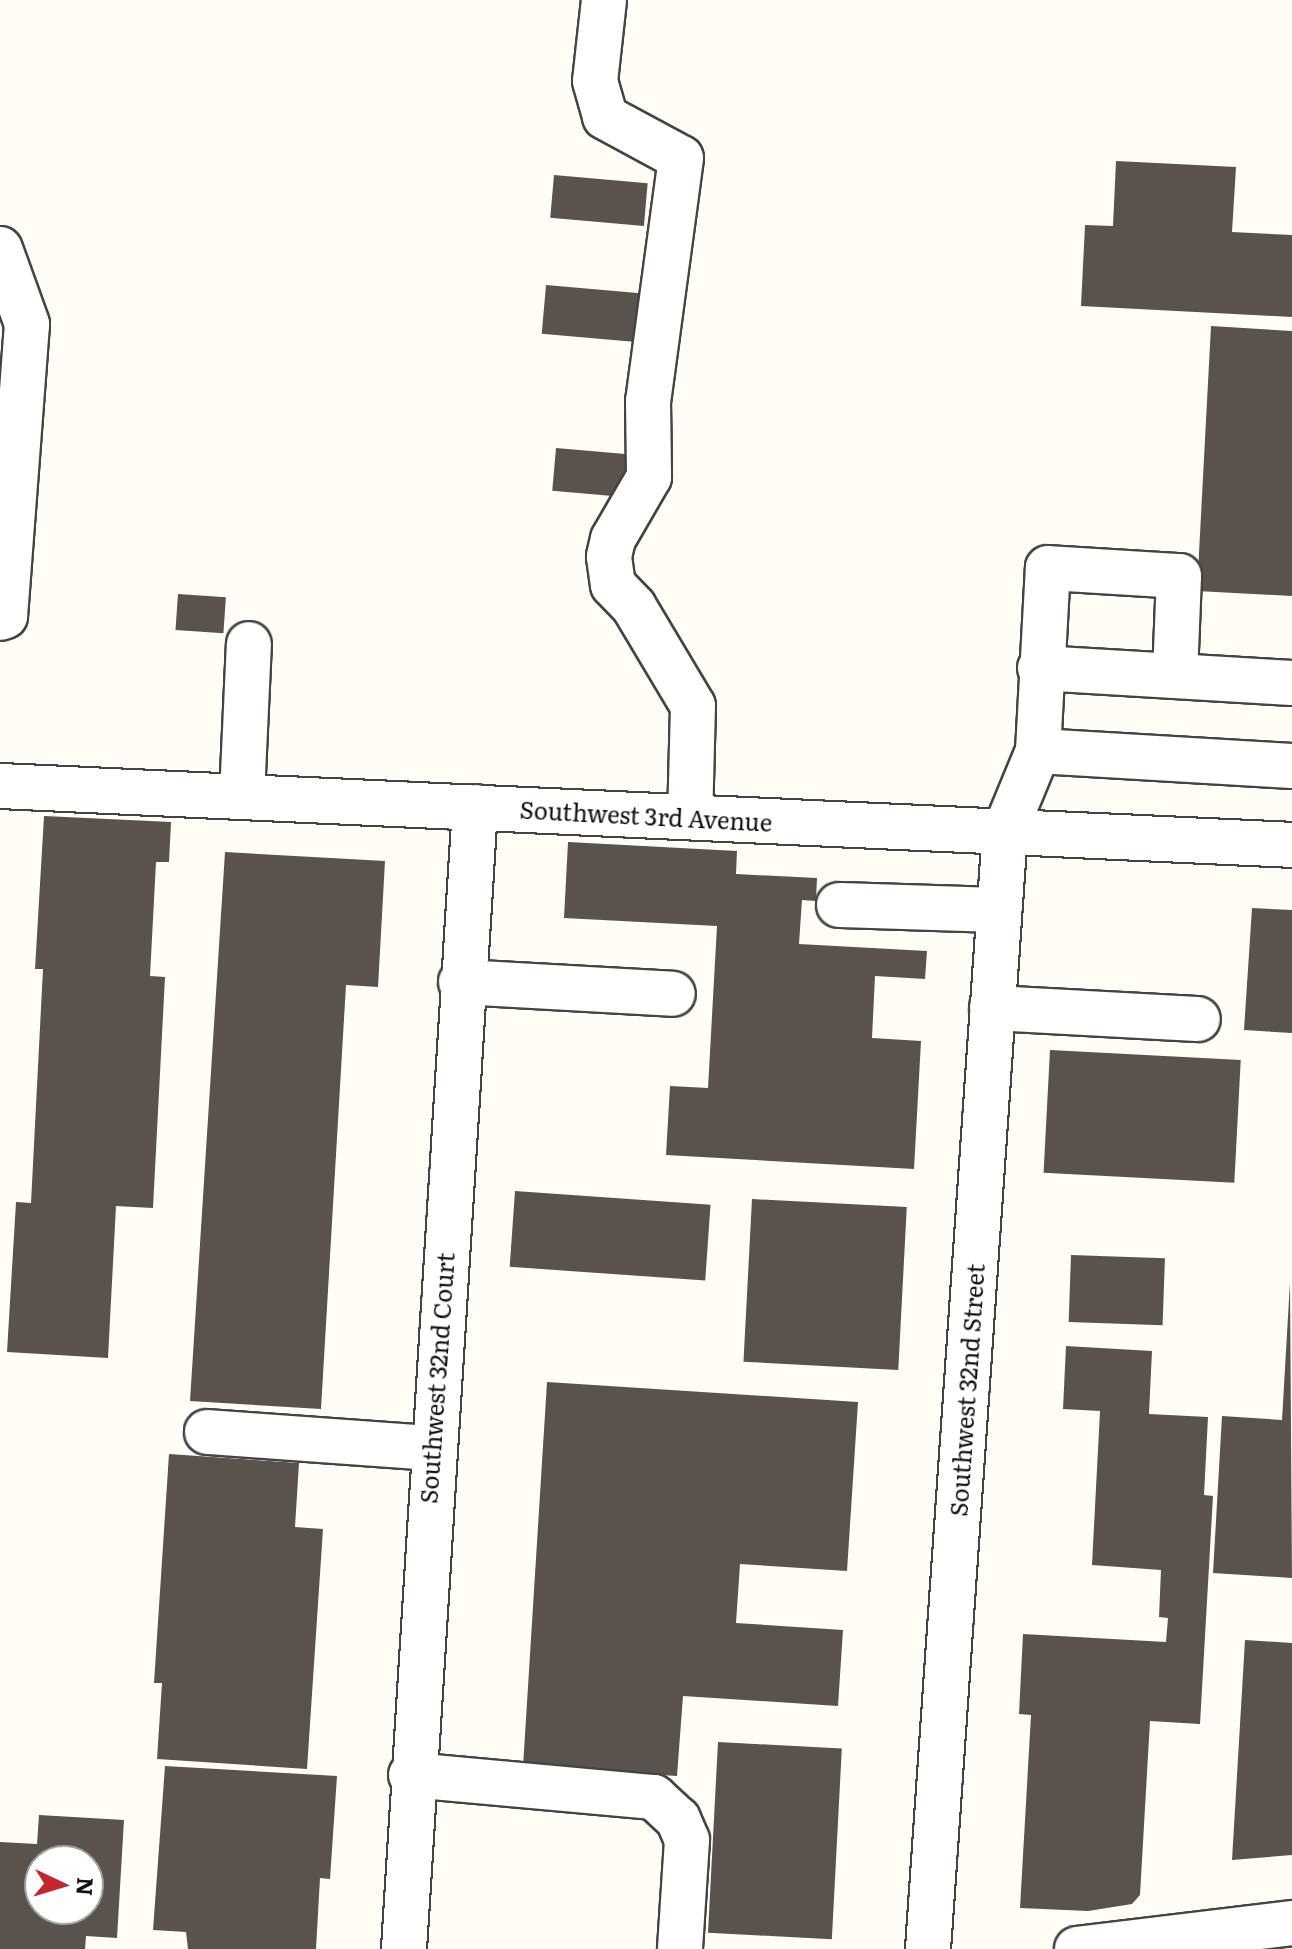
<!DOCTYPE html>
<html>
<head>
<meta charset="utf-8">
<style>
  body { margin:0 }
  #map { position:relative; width:1292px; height:1949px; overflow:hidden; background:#fffdf5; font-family:Literata,serif }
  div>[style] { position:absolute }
  .building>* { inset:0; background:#5a524d; transform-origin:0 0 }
  .roads { filter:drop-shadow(2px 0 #444) drop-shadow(-2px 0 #444) drop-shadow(0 2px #444) drop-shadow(0 -2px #444) }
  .minor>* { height:44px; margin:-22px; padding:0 22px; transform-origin:22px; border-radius:22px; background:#fff }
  span { translate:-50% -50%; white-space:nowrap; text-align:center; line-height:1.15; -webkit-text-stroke:8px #fff; paint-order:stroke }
  .street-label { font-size:24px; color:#111 }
  .north { position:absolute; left:24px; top:1845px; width:80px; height:80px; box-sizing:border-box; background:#fff; border:2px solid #a0a0a0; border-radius:50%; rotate:94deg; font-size:22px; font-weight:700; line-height:32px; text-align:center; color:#111 }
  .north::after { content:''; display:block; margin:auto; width:28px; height:36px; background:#c4262e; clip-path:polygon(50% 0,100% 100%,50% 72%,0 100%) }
</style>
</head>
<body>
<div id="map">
  <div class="building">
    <div style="clip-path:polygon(1116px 161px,1236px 167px,1232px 232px,1292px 235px,1292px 317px,1081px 306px,1085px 225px,1113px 226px)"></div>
    <div style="left:554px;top:175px;width:94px;height:43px;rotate:5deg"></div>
    <div style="left:546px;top:285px;width:106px;height:49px;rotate:5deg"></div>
    <div style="clip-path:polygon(1211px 326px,1292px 331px,1292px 596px,1197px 591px)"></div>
    <div style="left:556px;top:448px;width:75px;height:43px;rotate:5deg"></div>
    <div style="left:178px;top:594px;width:48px;height:36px;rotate:4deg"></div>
    <div style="clip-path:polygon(44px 816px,171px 822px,169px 862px,156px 862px,150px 976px,165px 977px,153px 1208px,116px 1206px,108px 1358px,7px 1352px,16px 1202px,31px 1203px,43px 969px,35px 969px)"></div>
    <div style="clip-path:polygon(568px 842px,737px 851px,736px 874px,817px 878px,816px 901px,802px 900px,799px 944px,927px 951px,925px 979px,875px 976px,872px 1038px,921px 1041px,914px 1169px,666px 1155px,670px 1086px,708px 1088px,717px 926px,564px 918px)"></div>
    <div style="clip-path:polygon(225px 852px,385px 861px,378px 987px,346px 985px,321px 1409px,190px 1401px)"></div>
    <div style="clip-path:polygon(1252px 908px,1292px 910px,1292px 1033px,1244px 1030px)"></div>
    <div style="left:1050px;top:1050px;width:191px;height:123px;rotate:3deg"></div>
    <div style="left:515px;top:1191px;width:196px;height:76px;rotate:4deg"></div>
    <div style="left:752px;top:1199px;width:155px;height:163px;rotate:3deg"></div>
    <div style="left:1071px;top:1255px;width:94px;height:67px;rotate:2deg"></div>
    <div style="clip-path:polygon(1290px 1282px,1292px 1578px,1213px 1573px,1222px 1416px,1282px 1420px)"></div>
    <div style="clip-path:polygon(1066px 1346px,1152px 1351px,1149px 1414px,1208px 1417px,1204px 1495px,1213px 1496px,1200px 1724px,1150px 1721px,1140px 1895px,1132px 1904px,1088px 1911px,1020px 1908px,1031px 1715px,1019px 1714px,1023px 1634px,1166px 1642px,1168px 1618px,1159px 1617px,1161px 1570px,1092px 1565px,1100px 1411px,1063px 1409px)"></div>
    <div style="clip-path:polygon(547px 1382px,858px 1402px,847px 1571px,740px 1564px,736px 1623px,843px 1630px,838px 1706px,683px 1696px,677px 1776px,523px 1767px)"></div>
    <div style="clip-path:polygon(169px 1454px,299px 1463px,295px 1527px,323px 1529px,307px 1769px,157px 1759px,162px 1683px,154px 1683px)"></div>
    <div style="clip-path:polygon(1245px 1640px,1292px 1643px,1292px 1855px,1232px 1860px)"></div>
    <div style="left:718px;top:1742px;width:124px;height:191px;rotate:3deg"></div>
    <div style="clip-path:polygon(165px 1766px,337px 1776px,330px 1879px,320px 1878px,316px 1949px,188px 1949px,186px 1932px,153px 1930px)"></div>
    <div style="clip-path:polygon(evenodd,39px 1815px,124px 1820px,117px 1938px,86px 1936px,85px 1949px,0 1949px,0 1842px,37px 1844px,39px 1815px,40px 1861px,88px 1861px,88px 1909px,40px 1909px,40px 1861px)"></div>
  </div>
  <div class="roads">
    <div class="minor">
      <div style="left:604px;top:0;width:81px;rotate:96.3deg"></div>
      <div style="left:595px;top:81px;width:37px;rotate:74deg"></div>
      <div style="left:605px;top:117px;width:86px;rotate:28.3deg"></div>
      <div style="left:681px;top:158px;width:245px;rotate:97.7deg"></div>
      <div style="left:648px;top:401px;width:76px;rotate:89.2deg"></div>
      <div style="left:649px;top:477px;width:72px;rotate:120.1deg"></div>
      <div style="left:613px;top:539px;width:18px;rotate:103deg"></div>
      <div style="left:609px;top:557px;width:28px;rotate:82deg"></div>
      <div style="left:613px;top:585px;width:30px;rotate:46deg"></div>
      <div style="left:634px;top:607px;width:115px;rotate:59.2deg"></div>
      <div style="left:693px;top:706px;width:111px;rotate:91.5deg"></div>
      <div style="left:0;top:249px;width:80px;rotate:70.2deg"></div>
      <div style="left:27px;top:324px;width:293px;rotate:94.3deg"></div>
      <div style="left:5px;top:616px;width:5px;rotate:158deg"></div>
      <div style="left:1040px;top:668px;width:252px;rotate:3.4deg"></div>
      <div style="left:1038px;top:751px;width:254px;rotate:3.4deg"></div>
      <div style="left:0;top:786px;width:1293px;rotate:2.61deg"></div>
      <div style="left:242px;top:796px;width:152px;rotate:-87.4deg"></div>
      <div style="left:839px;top:905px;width:160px;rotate:1.8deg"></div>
      <div style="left:461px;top:982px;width:212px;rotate:3.2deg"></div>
      <div style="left:992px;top:1008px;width:206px;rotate:3.1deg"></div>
      <div style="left:207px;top:1432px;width:225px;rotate:4.1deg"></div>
      <div style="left:411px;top:1775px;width:244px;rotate:5.2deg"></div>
      <div style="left:654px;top:1797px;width:33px;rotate:43deg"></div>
      <div style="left:678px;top:1819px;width:23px;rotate:67deg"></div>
      <div style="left:687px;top:1840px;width:109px;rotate:93.7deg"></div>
      <div style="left:404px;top:1949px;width:1144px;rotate:-86.44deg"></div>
      <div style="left:928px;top:1949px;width:1121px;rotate:-86.06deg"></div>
      <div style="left:1005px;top:831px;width:87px;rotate:-67.6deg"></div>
      <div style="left:1038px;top:751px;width:183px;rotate:-86.9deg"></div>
      <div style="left:1048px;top:568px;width:131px;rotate:3.5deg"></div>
      <div style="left:1179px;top:576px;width:100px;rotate:92.3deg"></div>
      <div style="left:1077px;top:1949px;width:217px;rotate:-6.9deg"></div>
    </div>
  </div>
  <div class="street-label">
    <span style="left:646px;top:815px;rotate:3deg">Southwest 3rd Avenue</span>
    <span style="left:436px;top:1378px;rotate:-86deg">Southwest 32nd Court</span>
    <span style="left:966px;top:1390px;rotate:-86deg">Southwest 32nd Street</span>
  </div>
  <div class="north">N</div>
</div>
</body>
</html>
